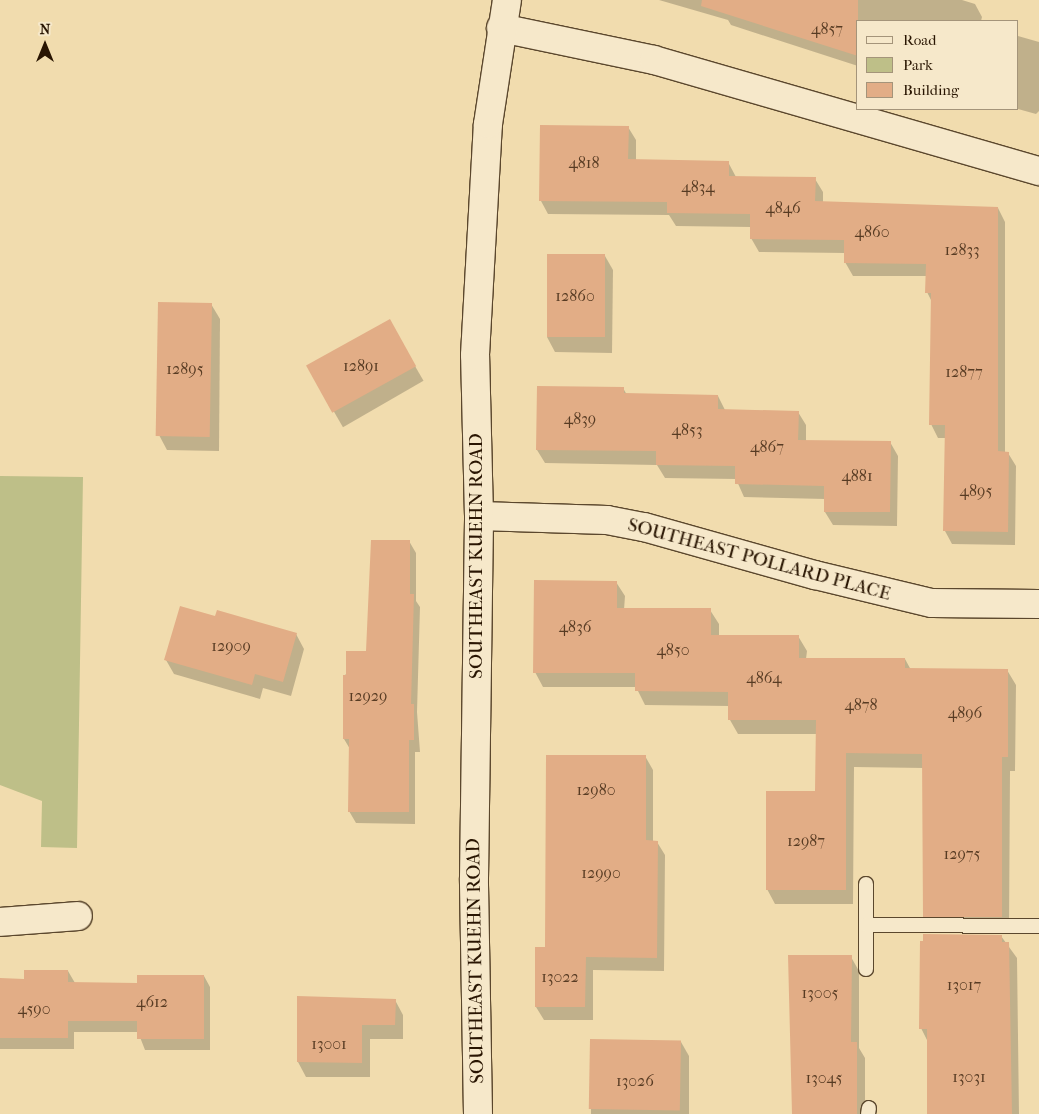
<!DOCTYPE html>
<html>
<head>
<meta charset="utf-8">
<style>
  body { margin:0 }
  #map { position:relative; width:1039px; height:1114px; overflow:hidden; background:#f1dcae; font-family:"IM FELL French Canon",serif }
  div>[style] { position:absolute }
  .green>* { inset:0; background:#bebf88 }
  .shadow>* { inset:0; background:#0003; transform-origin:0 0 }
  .building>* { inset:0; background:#e2ad86; transform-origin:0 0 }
  .roads { filter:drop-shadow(1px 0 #5b472d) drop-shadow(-1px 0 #5b472d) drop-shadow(0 1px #5b472d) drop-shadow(0 -1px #5b472d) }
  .service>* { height:14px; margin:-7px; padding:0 7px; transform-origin:7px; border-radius:7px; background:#f6e8ca }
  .minor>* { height:28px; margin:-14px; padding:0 14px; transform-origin:14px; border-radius:14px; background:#f6e8ca }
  span { translate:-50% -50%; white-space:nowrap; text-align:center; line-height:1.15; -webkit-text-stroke:4px #f6e8ca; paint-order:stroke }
  .number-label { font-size:16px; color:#573b23 }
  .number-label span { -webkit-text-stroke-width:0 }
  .street-label { font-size:19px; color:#291502 }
  .legend { position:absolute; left:856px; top:20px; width:162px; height:90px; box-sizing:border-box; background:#f6e8ca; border:1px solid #a4947a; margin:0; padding:6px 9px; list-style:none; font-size:15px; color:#291502 }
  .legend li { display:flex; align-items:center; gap:10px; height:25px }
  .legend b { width:25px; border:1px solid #a4947a }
  .north { position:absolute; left:20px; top:20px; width:50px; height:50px; -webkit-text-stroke:4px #f6e8ca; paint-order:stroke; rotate:0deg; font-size:14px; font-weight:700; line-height:20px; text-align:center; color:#291502 }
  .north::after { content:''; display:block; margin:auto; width:18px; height:22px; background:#291502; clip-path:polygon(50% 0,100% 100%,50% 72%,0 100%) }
</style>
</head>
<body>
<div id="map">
  <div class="green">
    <div style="clip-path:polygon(0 476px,83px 477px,77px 848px,41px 847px,42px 801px,0 785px)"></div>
  </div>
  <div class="shadow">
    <div style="clip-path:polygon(659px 0,962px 0,975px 4px,982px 17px,981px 21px,858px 21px,858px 66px,731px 25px,728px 20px)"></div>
    <div style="clip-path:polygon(1018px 36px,1039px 42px,1039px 111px,1036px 114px,1018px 109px)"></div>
    <div style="clip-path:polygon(628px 127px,636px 140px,636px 160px,728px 162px,736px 177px,815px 179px,823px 192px,823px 202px,998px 208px,1005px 222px,1005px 453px,1008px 453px,1016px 466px,1015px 545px,952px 544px,945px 531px,946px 438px,938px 438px,931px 424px,932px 302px,927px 292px,927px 276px,853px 276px,845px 262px,845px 253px,759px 252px,751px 238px,751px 227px,676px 226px,669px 215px,548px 214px,541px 201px)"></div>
    <div style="clip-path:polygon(605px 256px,613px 270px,612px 353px,555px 352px,547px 337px)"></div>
    <div style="clip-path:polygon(211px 304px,220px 319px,219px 451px,167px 450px,159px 435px)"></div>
    <div style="left:389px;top:321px;width:69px;height:93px;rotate:60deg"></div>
    <div style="clip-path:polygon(623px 388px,627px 395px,718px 396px,725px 410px,798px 412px,806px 425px,806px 442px,890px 442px,898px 456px,897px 526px,833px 525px,825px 512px,825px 499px,744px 497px,736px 479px,665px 478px,657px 465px,545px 463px,537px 450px)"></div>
    <div style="clip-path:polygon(409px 541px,416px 553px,416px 601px,420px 607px,417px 712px,420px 752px,415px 752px,415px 824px,356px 823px,349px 811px,350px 749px,344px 739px,344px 676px,368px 653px)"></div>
    <div style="clip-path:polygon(616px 582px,625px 596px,624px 610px,710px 610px,719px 624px,719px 636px,798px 636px,807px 651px,806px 659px,905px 659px,911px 670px,1007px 670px,1016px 685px,1015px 771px,1010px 771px,1009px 931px,932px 931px,924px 916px,924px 768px,854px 767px,853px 904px,775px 904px,767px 889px,817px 793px,817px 734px,738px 734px,730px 720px,730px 706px,645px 705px,636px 687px,543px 687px,535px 672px)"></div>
    <div style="clip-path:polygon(216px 618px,296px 634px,304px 649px,291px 696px,263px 688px,260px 699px,174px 674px,166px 660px)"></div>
    <div style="clip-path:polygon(645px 756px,653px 770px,653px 842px,657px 842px,665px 855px,664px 971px,593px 970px,593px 1020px,544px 1020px,536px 1007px)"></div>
    <div style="clip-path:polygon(1001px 936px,1017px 958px,1019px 1114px,928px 1114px,928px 1042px,921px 1028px)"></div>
    <div style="clip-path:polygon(851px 957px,859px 971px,859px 1048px,865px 1058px,865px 1114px,793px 1114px)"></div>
    <div style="clip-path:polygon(68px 971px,75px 983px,139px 984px,204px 976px,210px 987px,210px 1050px,145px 1050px,138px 1032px,74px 1032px,74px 1049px,0 1049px,0 979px,26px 979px)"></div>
    <div style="clip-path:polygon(395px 1000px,403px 1015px,403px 1039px,370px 1039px,370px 1077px,306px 1077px,298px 1062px)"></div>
    <div style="clip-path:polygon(591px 1041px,681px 1042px,689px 1056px,689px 1114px,591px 1114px)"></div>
  </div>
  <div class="building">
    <div style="clip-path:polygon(702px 0,858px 0,858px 56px,701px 6px)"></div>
    <div style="clip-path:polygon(540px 125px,629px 126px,628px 159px,729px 161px,729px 176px,816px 177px,815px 201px,998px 207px,998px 451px,1009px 452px,1008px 532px,943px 531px,945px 425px,929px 425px,931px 293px,925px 293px,926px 264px,844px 263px,844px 240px,750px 239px,750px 214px,667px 213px,667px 202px,539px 201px)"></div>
    <div style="left:547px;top:254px;width:58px;height:83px"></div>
    <div style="left:158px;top:302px;width:54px;height:134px;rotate:1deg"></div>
    <div style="left:390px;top:319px;width:54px;height:96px;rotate:61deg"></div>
    <div style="clip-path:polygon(537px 386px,624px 387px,624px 393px,718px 395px,718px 409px,799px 411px,798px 440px,891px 441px,890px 512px,824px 512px,824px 486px,735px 484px,735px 466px,656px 465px,656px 451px,536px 450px)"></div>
    <div style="clip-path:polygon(371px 540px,410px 540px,410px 594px,414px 594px,411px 704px,414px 704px,414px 740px,409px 740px,409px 812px,348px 812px,349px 739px,343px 739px,343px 675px,346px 675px,346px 651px,366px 651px)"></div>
    <div style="clip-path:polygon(534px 580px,617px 581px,617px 608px,711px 608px,711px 635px,799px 635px,799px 658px,905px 658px,905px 668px,1008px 669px,1008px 757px,1002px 757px,1002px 917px,923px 917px,922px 754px,846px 753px,846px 890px,766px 890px,766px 791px,815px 791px,816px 720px,728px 720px,728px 692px,635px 691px,635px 673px,533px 673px)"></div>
    <div style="clip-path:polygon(180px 606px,215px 616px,217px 610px,297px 633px,283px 682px,255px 674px,252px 685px,164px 660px)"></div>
    <div style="clip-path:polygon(546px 755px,646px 755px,646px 840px,658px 841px,657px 958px,586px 957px,585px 1007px,535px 1007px,535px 947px,545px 947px)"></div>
    <div style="clip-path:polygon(923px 934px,1002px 935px,1002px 942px,1009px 942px,1012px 1114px,927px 1114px,927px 1029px,919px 1029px,920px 941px,923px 941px)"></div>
    <div style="clip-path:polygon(788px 955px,852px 955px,851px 1042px,857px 1042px,857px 1114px,792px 1114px)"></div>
    <div style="clip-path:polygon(24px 970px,68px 970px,68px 982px,137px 983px,137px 975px,204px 975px,204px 1039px,137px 1039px,137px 1021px,68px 1021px,68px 1038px,0 1038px,0 978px,24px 979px)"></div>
    <div style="clip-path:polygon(297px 996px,396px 999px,395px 1025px,362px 1025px,362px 1063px,297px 1062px)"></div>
    <div style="left:590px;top:1039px;width:91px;height:70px;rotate:1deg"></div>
  </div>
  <div class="roads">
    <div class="service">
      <div style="left:866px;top:884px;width:85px;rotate:90deg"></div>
      <div style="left:866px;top:925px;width:173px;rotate:0.3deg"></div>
      <div style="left:868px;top:1114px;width:6px;rotate:-81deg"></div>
    </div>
    <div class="minor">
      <div style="left:501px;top:28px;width:156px;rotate:11.8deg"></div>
      <div style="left:654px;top:60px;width:401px;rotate:16.1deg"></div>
      <div style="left:479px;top:516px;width:128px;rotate:1.8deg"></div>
      <div style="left:607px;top:520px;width:38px;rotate:11deg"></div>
      <div style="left:644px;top:527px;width:178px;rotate:15.7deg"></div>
      <div style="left:815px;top:575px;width:120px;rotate:13.5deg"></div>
      <div style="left:932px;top:603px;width:107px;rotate:0.5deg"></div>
      <div style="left:0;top:922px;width:78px;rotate:-4.4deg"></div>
      <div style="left:478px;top:1114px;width:236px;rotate:-91deg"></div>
      <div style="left:474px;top:878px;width:362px;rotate:-89.2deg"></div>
      <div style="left:479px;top:516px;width:161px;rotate:-91.4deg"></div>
      <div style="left:475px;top:355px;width:231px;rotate:-86.8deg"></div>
      <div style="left:488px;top:124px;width:125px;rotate:-81.3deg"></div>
    </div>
  </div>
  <div class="number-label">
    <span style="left:827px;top:29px">4857</span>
    <span style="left:584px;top:163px">4818</span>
    <span style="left:698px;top:187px">4834</span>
    <span style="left:783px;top:208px">4846</span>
    <span style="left:872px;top:232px">4860</span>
    <span style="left:962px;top:250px">12833</span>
    <span style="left:575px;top:296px">12860</span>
    <span style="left:361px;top:366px">12891</span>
    <span style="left:185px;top:369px">12895</span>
    <span style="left:964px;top:372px">12877</span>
    <span style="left:580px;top:419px">4839</span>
    <span style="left:687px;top:430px">4853</span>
    <span style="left:767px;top:447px">4867</span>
    <span style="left:857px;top:476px">4881</span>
    <span style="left:976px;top:491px">4895</span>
    <span style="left:575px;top:627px">4836</span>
    <span style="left:231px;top:646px">12909</span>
    <span style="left:673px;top:650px">4850</span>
    <span style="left:764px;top:678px">4864</span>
    <span style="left:368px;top:696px">12929</span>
    <span style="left:861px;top:705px">4878</span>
    <span style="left:965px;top:713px">4896</span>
    <span style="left:596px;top:790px">12980</span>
    <span style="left:806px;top:841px">12987</span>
    <span style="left:962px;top:854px">12975</span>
    <span style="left:601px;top:873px">12990</span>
    <span style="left:560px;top:977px">13022</span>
    <span style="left:964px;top:985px">13017</span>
    <span style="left:820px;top:993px">13005</span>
    <span style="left:152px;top:1002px">4612</span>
    <span style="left:34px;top:1009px">4590</span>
    <span style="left:329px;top:1044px">13001</span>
    <span style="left:969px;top:1077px">13031</span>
    <span style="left:824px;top:1078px">13045</span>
    <span style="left:635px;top:1081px">13026</span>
  </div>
  <div class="street-label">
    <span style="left:477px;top:556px;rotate:-90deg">SOUTHEAST KUEHN ROAD</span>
    <span style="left:759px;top:560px;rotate:15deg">SOUTHEAST POLLARD PLACE</span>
    <span style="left:476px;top:961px;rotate:-91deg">SOUTHEAST KUEHN ROAD</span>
  </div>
  <ul class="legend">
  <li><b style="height:6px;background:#f6e8ca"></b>Road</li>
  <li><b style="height:14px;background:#bebf88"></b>Park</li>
  <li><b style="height:14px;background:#e2ad86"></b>Building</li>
  </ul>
  <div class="north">N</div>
</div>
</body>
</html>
